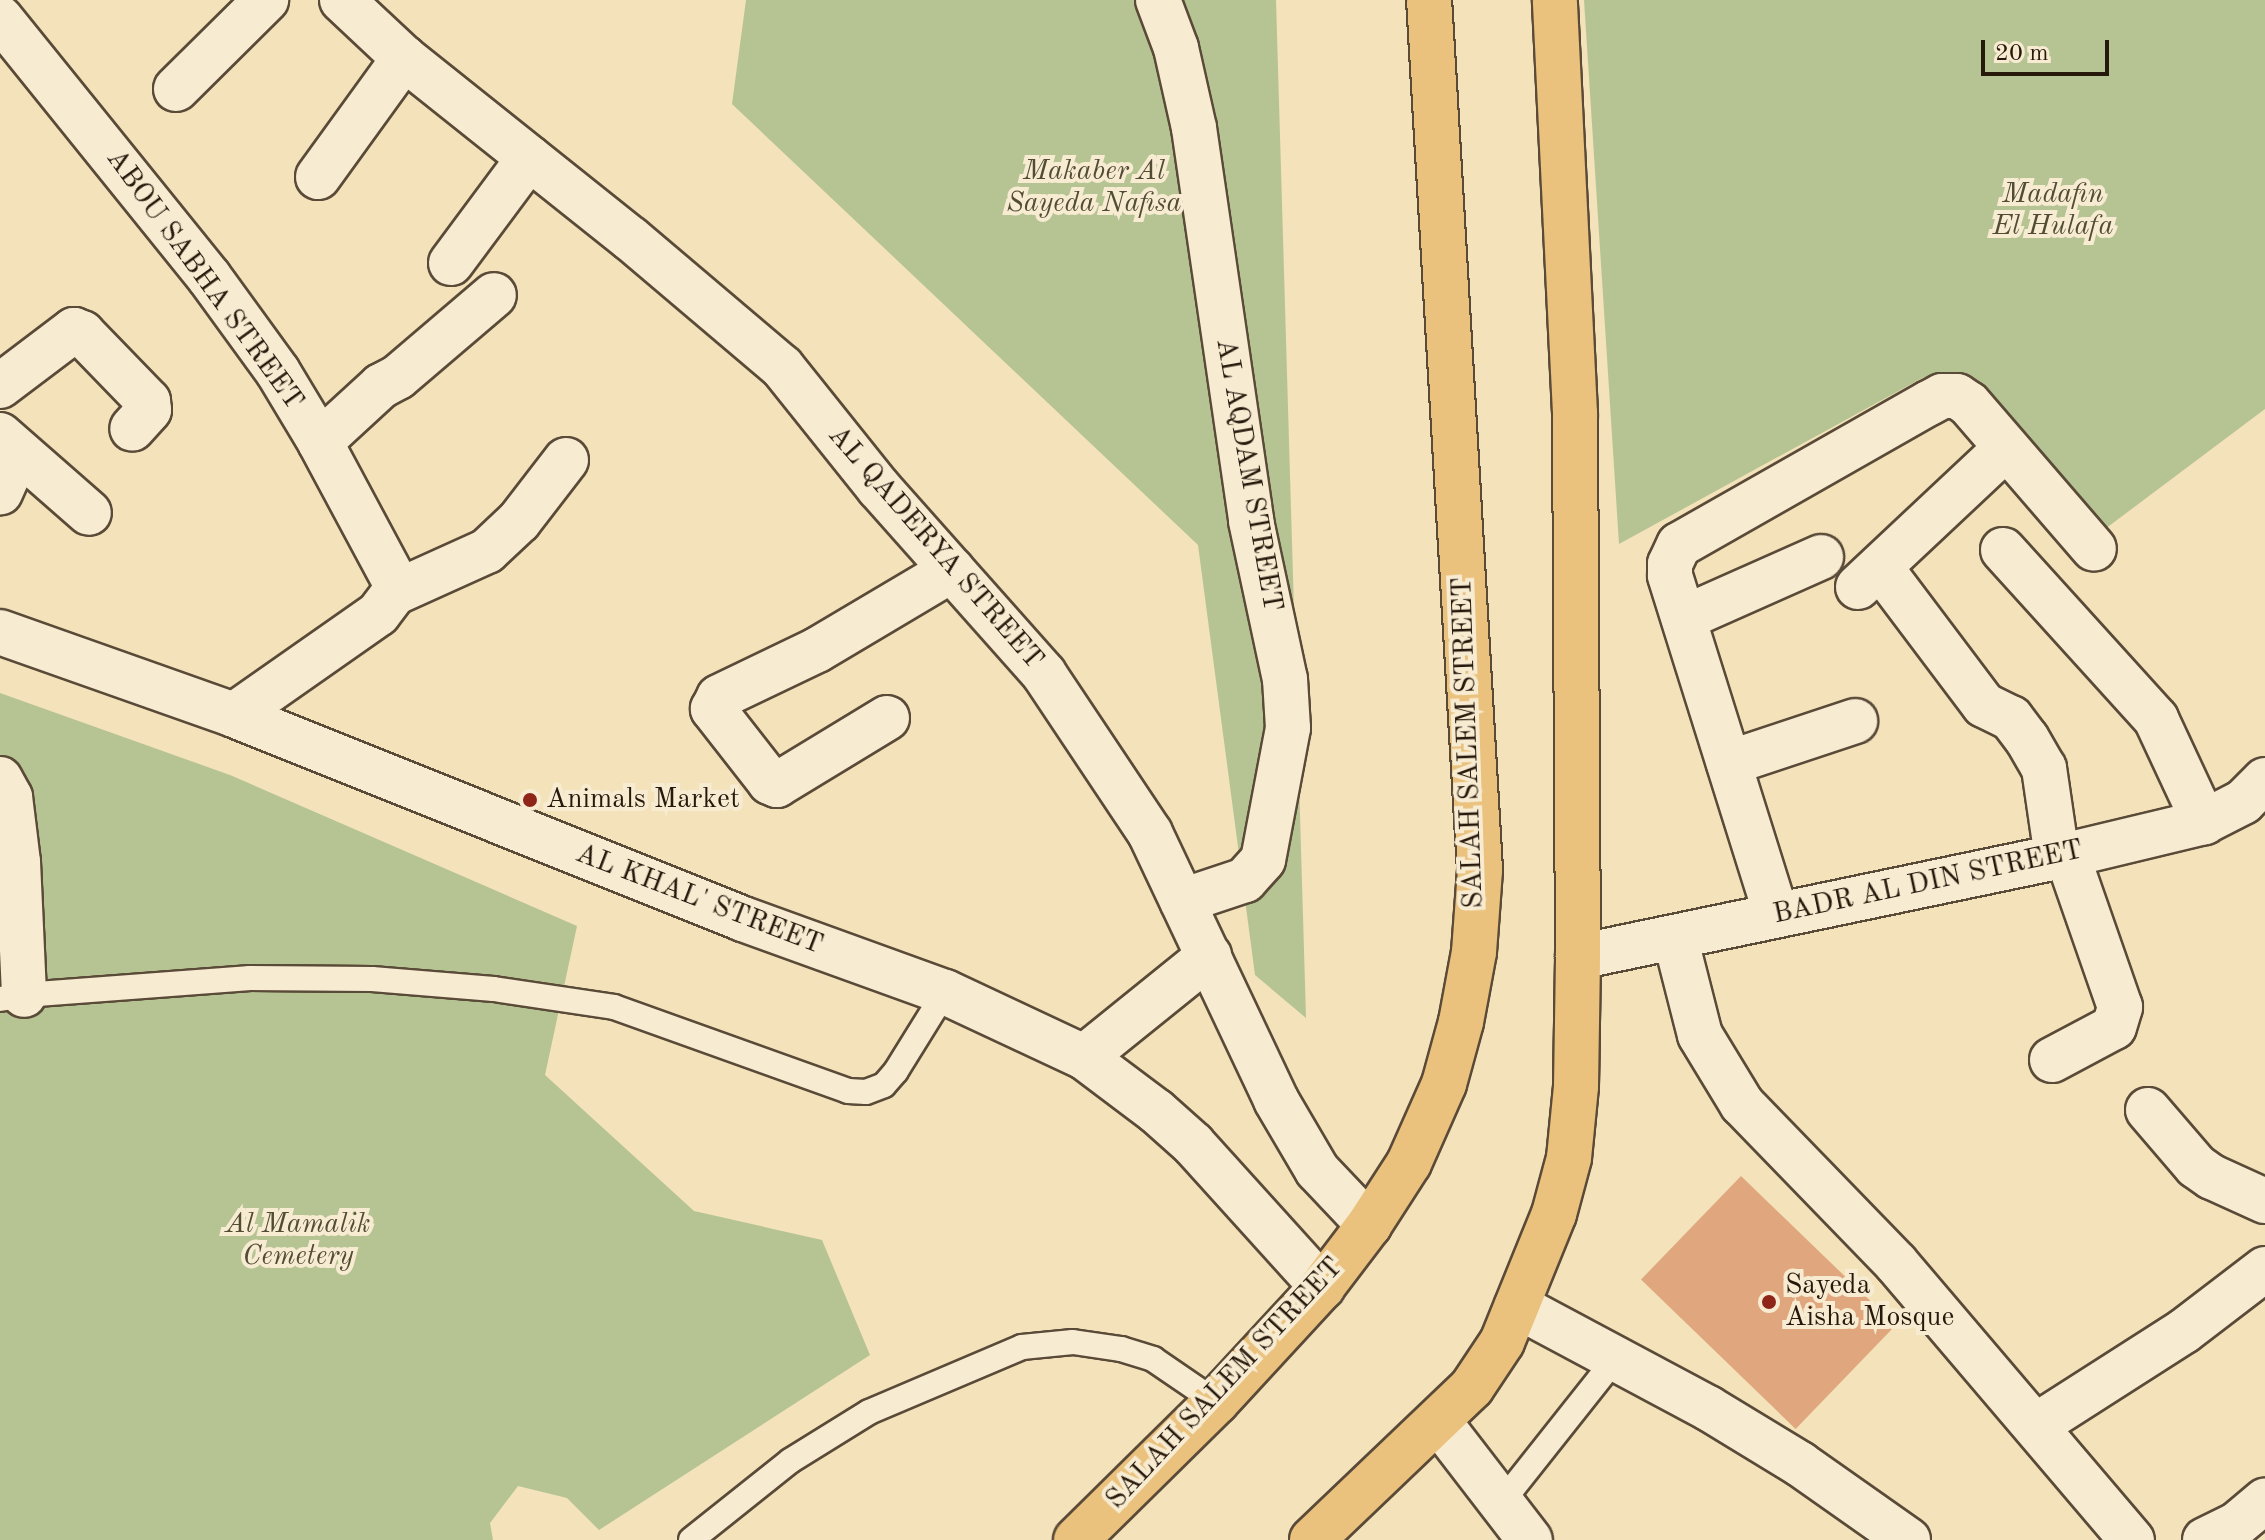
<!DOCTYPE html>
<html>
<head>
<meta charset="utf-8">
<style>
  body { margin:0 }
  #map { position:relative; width:2265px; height:1540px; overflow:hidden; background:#f3e2ba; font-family:"Old Standard TT",serif }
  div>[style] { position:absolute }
  .green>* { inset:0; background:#b6c493 }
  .building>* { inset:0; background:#e0a77e; transform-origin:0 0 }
  .roads { filter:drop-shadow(2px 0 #5a4a38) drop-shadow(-2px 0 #5a4a38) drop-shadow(0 2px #5a4a38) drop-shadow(0 -2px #5a4a38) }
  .service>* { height:24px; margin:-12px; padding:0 12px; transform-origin:12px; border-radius:12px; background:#f7ecd2 }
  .minor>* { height:44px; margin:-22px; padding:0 22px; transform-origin:22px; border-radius:22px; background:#f7ecd2 }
  .tertiary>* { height:44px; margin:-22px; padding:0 22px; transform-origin:22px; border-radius:22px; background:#f7ecd2 }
  .secondary>* { height:44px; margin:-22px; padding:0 22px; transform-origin:22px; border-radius:22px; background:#f7ecd2 }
  .primary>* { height:44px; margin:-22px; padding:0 22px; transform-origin:22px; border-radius:22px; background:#eac17d }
  .dots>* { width:22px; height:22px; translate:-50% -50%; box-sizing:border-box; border:4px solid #f7ecd2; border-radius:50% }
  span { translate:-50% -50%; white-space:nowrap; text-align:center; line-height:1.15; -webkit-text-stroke:8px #f7ecd2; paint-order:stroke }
  .park-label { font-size:28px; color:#524c34; font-style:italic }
  .street-label { font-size:28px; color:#27180c }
  .poi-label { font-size:28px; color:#27180c }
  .left { translate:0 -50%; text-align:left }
  .scale { position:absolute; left:1981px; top:40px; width:128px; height:36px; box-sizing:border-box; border:4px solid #27180c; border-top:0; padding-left:10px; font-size:24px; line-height:28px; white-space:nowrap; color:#27180c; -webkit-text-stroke:6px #f7ecd2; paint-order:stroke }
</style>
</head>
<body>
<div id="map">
  <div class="green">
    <div style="clip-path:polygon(746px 0,1276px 0,1306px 1018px,1255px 975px,1198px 545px,732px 104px)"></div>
    <div style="clip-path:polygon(1584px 0,2265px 0,2265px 409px,2073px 553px,1924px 377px,1619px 544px)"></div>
    <div style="clip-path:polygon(0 693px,230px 775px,577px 926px,545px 1075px,694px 1211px,822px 1240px,870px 1355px,599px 1530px,567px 1498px,518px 1486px,490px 1523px,493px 1540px,0 1540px)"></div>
  </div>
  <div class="building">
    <div style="left:1741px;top:1176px;width:215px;height:144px;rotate:44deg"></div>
  </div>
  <div class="roads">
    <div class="service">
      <div style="left:0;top:999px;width:24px;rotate:-9deg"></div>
      <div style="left:24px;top:995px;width:227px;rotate:-4.3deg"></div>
      <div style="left:250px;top:978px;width:122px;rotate:0.5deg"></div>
      <div style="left:372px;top:979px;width:122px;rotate:4.7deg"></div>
      <div style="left:494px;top:989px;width:121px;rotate:8.5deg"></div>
      <div style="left:614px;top:1007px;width:249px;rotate:19.7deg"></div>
      <div style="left:848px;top:1091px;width:18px;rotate:3deg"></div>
      <div style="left:866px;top:1092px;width:19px;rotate:-21deg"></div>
      <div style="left:884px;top:1085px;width:18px;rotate:-49deg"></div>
      <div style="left:896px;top:1071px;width:93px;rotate:-58.2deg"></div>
      <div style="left:1501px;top:1503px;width:184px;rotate:-51.6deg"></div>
      <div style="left:691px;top:1540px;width:127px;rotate:-38.6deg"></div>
      <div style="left:790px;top:1461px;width:93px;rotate:-31.8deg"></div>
      <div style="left:869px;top:1412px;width:166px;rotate:-23deg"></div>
      <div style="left:1022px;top:1347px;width:51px;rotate:-5.6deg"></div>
      <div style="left:1073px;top:1342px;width:49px;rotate:8.3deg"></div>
      <div style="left:1121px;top:1349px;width:34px;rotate:17deg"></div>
      <div style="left:1153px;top:1359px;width:76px;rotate:34.3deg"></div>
    </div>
    <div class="minor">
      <div style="left:1158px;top:0;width:51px;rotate:69.4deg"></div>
      <div style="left:1176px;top:48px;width:82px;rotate:77.3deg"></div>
      <div style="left:1194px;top:128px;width:397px;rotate:81.7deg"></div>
      <div style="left:1251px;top:521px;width:162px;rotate:77.9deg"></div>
      <div style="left:1285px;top:679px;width:49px;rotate:86.5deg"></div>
      <div style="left:1288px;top:728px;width:134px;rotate:100.7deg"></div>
      <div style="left:1263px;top:860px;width:27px;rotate:132deg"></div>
      <div style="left:1245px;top:880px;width:66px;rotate:161.6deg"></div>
      <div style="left:0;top:18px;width:333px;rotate:51.1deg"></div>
      <div style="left:209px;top:277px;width:117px;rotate:54deg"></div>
      <div style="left:278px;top:372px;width:82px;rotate:59deg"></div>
      <div style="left:320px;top:442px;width:157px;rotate:61.8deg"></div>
      <div style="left:394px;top:580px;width:13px;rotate:90deg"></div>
      <div style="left:394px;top:593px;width:26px;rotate:127deg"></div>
      <div style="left:378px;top:614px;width:176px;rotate:145deg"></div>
      <div style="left:176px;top:89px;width:127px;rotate:-44.7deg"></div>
      <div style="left:318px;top:177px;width:147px;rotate:-54.1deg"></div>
      <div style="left:451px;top:263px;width:131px;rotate:-53.4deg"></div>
      <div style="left:0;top:386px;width:93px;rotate:-37.1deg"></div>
      <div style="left:74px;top:330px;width:9px;rotate:21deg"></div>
      <div style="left:82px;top:333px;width:95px;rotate:45.9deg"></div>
      <div style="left:148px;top:401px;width:9px;rotate:84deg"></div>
      <div style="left:149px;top:410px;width:25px;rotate:132deg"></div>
      <div style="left:0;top:435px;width:118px;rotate:41.2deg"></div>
      <div style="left:320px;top:442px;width:83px;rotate:-42.6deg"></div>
      <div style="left:381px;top:386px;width:19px;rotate:-28deg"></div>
      <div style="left:398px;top:377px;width:126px;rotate:-40.5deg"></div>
      <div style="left:0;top:453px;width:25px;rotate:74deg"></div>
      <div style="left:7px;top:477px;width:17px;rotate:114deg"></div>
      <div style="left:2003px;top:550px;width:228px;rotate:47.8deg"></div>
      <div style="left:2156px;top:719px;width:114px;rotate:65deg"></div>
      <div style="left:1880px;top:567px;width:173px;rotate:53deg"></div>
      <div style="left:1984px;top:705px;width:30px;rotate:26deg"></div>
      <div style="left:2011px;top:718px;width:26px;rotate:53deg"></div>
      <div style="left:2027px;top:739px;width:34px;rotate:60deg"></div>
      <div style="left:2044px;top:768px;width:90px;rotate:81.7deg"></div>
      <div style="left:1858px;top:587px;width:202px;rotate:-43.2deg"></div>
      <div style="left:394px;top:593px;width:102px;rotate:-24.3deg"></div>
      <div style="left:487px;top:551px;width:44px;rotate:-43.2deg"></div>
      <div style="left:519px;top:521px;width:77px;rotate:-52.4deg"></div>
      <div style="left:1684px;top:618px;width:150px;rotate:-24deg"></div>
      <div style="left:887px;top:718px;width:129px;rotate:148.7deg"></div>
      <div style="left:777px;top:785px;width:8px;rotate:-157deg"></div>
      <div style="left:770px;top:782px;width:93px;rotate:-128deg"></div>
      <div style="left:713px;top:709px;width:13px;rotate:-63deg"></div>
      <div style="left:719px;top:697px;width:109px;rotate:-25.6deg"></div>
      <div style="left:817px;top:650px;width:157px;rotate:-30.7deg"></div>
      <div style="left:1729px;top:763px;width:133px;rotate:-18.4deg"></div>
      <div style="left:0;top:779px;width:21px;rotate:61deg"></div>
      <div style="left:10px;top:797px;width:65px;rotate:83deg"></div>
      <div style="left:18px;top:862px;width:133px;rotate:87.4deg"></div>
      <div style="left:1776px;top:914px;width:355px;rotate:-107.4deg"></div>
      <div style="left:1670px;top:575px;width:11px;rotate:-90deg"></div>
      <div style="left:1670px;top:564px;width:21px;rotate:-65deg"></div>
      <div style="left:1679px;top:545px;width:288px;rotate:-29.6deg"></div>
      <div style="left:1929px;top:403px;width:15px;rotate:-28deg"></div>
      <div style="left:1942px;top:396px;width:15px"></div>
      <div style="left:1957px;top:396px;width:14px;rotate:34deg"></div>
      <div style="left:1969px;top:404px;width:191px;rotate:49.2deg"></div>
      <div style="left:1675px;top:937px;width:101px;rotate:75.7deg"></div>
      <div style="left:1700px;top:1035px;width:81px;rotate:58.7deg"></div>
      <div style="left:1742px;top:1104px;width:221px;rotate:45.9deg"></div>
      <div style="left:1896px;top:1263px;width:364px;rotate:49.6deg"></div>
      <div style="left:1578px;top:957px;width:500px;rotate:-11.8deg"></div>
      <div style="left:2067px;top:855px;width:141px;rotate:-13.5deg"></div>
      <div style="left:2204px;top:822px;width:44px;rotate:-27.1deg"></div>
      <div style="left:2243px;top:802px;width:31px;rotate:-45deg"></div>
      <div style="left:2052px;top:1060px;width:70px;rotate:-28deg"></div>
      <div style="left:2114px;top:1027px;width:21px;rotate:-73deg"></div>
      <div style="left:2120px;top:1007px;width:161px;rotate:-109.2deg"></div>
      <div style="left:2148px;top:1110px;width:74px;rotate:49.4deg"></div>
      <div style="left:2196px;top:1166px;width:19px;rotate:35deg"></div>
      <div style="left:2212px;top:1177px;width:58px;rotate:24.4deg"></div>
      <div style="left:2037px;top:1425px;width:174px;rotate:-32.6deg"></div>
      <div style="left:2184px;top:1331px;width:102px;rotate:-37.4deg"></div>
      <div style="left:2205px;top:1540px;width:34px;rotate:-26deg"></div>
      <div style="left:2236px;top:1525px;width:38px;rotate:-40deg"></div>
    </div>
    <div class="tertiary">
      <div style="left:342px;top:0;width:85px;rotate:43.1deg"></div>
      <div style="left:404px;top:58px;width:290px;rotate:38.6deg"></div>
      <div style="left:631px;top:239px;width:198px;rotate:40.3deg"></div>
      <div style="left:782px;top:367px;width:155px;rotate:51.3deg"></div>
      <div style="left:879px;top:488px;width:249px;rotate:48.4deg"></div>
      <div style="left:1044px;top:674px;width:191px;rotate:56.3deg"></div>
      <div style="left:1150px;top:833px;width:295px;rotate:64.7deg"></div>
      <div style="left:1276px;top:1100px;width:81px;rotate:59.6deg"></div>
      <div style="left:1317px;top:1170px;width:76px;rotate:46.6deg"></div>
      <div style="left:0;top:632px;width:248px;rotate:19.5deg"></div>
      <div style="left:234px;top:715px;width:548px;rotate:21.84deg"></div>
      <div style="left:743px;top:919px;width:215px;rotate:19.9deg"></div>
      <div style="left:945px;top:992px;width:153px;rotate:25.1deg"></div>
      <div style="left:1084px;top:1057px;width:90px;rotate:36.9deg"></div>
      <div style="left:1156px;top:1111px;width:50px;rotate:41.7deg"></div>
      <div style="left:1193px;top:1144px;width:193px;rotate:47.9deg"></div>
      <div style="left:1084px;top:1057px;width:161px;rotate:-38.9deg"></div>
    </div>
    <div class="secondary">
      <div style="left:1517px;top:1306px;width:217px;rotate:28.1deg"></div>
      <div style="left:1708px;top:1408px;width:108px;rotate:31.3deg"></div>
      <div style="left:1800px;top:1464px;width:132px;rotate:35.1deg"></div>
      <div style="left:1439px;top:1422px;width:149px;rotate:52.4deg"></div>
    </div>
    <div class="primary">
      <div style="left:1076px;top:1540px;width:197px;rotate:-44.6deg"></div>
      <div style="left:1216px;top:1402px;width:156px;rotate:-47.3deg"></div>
      <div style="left:1322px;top:1287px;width:78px;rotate:-52.8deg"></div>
      <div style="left:1369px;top:1225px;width:74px;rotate:-57.2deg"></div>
      <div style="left:1409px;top:1163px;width:86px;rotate:-66.1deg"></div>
      <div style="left:1444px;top:1084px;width:64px;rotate:-74.7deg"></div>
      <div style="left:1461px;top:1022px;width:71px;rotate:-79.5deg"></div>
      <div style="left:1474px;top:952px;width:82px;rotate:-85.8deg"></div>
      <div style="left:1480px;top:870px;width:871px;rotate:-93.35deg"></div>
      <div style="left:1312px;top:1540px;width:221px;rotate:-43.7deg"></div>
      <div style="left:1472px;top:1387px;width:54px;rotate:-56.3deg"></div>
      <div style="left:1502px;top:1342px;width:138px;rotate:-67.9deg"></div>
      <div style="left:1554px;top:1214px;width:58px;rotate:-75deg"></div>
      <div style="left:1569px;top:1158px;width:72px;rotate:-84.4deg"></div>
      <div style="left:1576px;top:1086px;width:129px;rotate:-89.1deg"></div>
      <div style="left:1578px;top:957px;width:544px;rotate:-90.32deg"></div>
      <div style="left:1575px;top:413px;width:413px;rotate:-92.8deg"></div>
    </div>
  </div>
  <div class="dots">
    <div style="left:530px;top:800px;background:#8f2418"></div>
    <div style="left:1769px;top:1302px;background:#8f2418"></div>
  </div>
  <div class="park-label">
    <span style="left:1094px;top:188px">Makaber Al<br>Sayeda Nafisa</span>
    <span style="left:2053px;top:211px">Madafin<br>El Hulafa</span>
    <span style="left:298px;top:1241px">Al Mamalik<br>Cemetery</span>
  </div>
  <div class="street-label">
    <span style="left:204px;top:280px;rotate:54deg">ABOU SABHA STREET</span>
    <span style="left:1248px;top:475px;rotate:80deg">AL AQDAM STREET</span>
    <span style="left:935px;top:548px;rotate:49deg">AL QADERYA STREET</span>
    <span style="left:1469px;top:743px;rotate:-92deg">SALAH SALEM STREET</span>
    <span style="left:1928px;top:883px;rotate:-12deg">BADR AL DIN STREET</span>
    <span style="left:699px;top:900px;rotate:21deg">AL KHAL' STREET</span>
    <span style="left:1225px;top:1384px;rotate:-47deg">SALAH SALEM STREET</span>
  </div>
  <div class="poi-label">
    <span class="left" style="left:546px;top:800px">Animals Market</span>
    <span class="left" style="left:1785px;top:1302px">Sayeda<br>Aisha Mosque</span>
  </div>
  <div class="scale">20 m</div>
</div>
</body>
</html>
